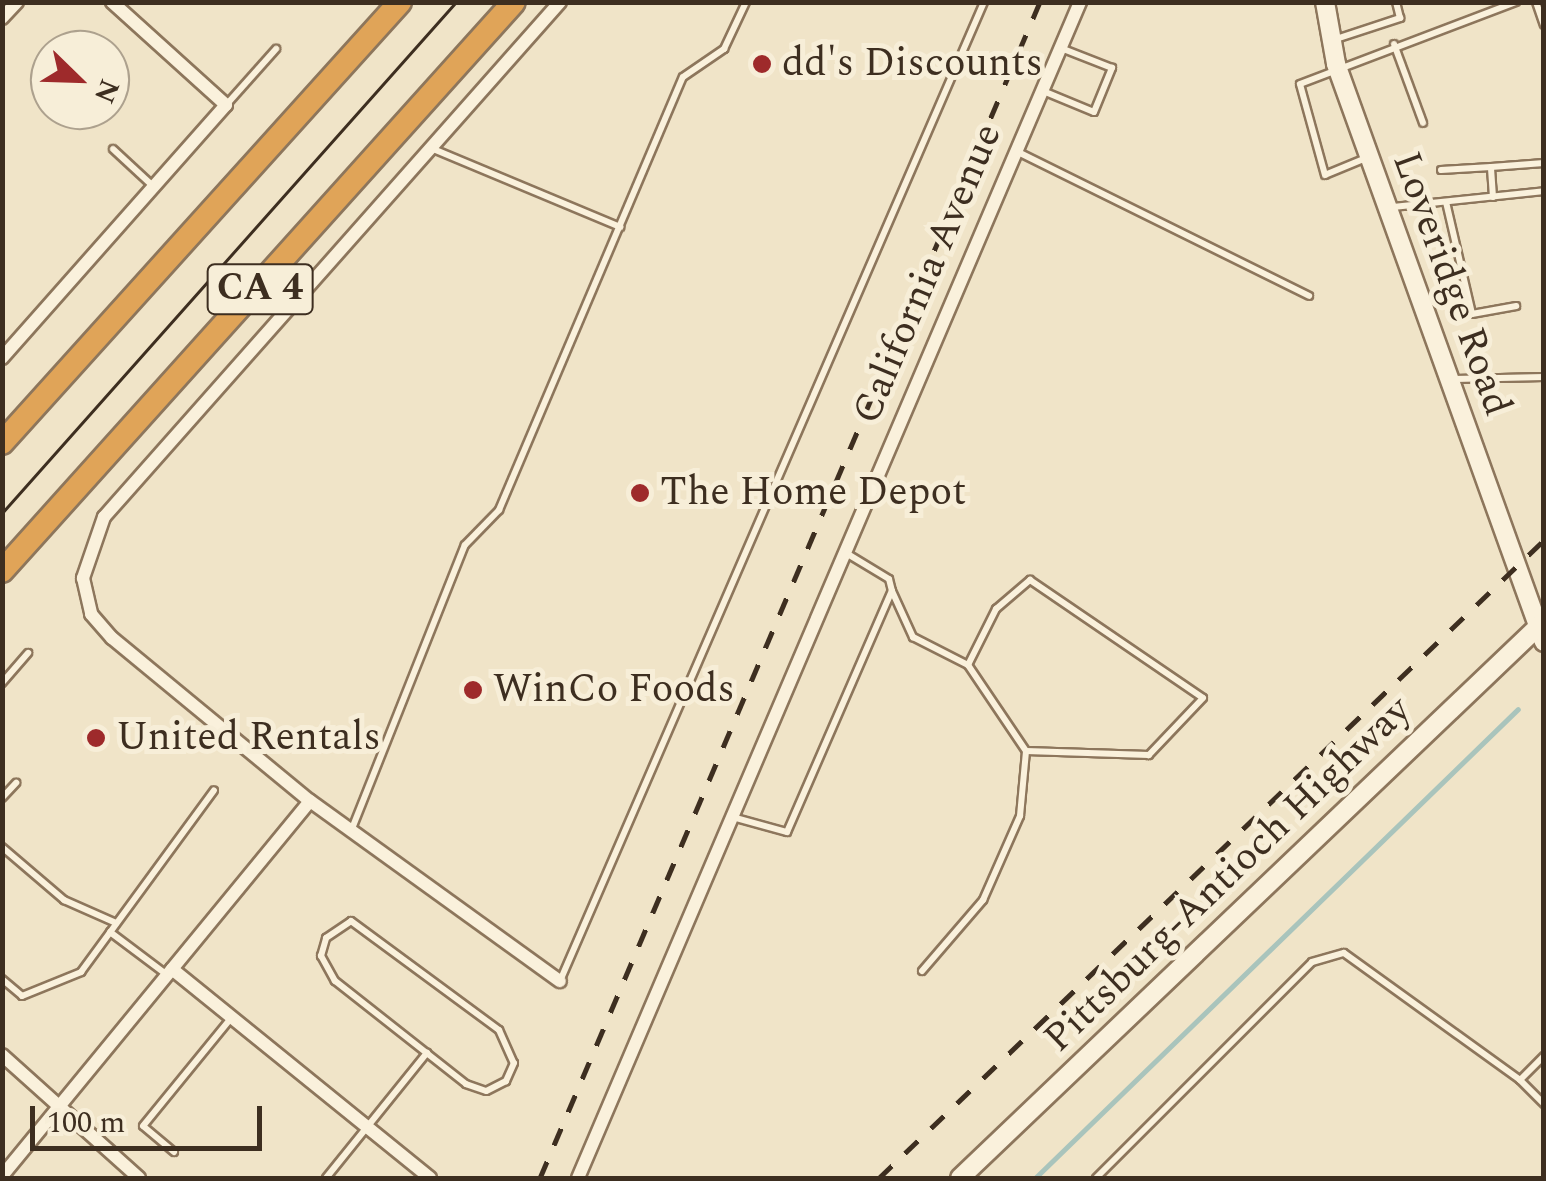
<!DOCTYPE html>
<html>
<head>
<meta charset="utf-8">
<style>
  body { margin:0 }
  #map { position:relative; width:1546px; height:1181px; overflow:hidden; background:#f0e4c8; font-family:Spectral,serif }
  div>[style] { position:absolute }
  .stream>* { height:5px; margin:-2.5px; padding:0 2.5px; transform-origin:2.5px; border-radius:2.5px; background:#a9c4bc }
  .roads { filter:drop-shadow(2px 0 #8d765c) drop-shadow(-2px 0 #8d765c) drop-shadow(0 2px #8d765c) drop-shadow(0 -2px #8d765c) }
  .lane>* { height:6px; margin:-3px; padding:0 3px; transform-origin:3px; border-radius:3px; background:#faf1dc }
  .street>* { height:12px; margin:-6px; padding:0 6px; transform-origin:6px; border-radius:6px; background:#faf1dc }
  .secondary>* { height:18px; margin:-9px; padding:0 9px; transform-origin:9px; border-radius:9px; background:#faf1dc }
  .highway>* { height:22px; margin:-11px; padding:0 11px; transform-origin:11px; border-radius:11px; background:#e0a458 }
  .tram>* { height:2.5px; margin:-1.25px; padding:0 1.25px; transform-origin:1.25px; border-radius:1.25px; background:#3d2e20 }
  .rail>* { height:5px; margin-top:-2.5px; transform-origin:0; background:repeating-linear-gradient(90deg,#3d2e20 0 18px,transparent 0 36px) }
  .dots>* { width:28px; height:28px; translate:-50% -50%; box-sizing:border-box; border:5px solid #f7eed8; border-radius:50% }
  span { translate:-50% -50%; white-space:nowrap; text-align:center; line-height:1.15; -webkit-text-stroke:10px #f7eed8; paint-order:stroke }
  .shield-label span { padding:2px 8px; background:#f7eed8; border:2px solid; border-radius:8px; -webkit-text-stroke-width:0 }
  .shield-label { font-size:38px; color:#3d2e20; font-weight:700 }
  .poi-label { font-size:40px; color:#3d2e20 }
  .left { translate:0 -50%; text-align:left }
  .street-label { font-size:40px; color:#3d2e20 }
  .frame { position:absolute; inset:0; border:5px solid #3d2e20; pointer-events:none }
  .north { position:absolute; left:30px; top:30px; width:100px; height:100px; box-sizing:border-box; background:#f7eed8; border:2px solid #ada18e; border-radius:50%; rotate:113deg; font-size:28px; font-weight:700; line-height:40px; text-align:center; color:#3d2e20 }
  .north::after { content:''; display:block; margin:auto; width:35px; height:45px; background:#9e2a2b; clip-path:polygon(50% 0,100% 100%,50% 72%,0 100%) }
  .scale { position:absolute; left:30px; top:1106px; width:232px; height:45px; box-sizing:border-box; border:5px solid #3d2e20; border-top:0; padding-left:12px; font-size:30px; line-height:35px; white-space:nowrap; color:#3d2e20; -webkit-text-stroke:8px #f7eed8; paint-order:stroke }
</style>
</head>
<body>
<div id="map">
  <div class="stream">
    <div style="left:1035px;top:1178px;width:673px;rotate:-44.16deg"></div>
  </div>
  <div class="roads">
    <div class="lane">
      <div style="left:1536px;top:2px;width:24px;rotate:71deg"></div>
      <div style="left:1333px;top:40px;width:71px;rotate:-18.2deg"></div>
      <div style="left:1400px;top:18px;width:16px;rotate:-104deg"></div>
      <div style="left:1394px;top:44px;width:84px;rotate:69.8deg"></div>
      <div style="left:1043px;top:91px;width:55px;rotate:22.4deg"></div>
      <div style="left:1094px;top:112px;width:48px;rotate:-67.8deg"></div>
      <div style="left:1112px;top:68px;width:55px;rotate:-158.6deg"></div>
      <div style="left:227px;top:104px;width:74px;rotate:-48.3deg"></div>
      <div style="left:113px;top:149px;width:54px;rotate:42.8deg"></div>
      <div style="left:433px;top:149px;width:203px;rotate:22.6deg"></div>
      <div style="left:1016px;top:151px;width:327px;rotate:26.3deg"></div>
      <div style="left:1366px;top:158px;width:44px;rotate:157.5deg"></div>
      <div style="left:1325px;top:175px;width:94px;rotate:-105.4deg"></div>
      <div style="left:1300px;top:84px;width:231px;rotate:-20.8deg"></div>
      <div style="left:1441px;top:170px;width:50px;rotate:-3.4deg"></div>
      <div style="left:1493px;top:197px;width:30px;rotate:-94deg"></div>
      <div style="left:1491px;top:167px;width:53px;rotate:-4.3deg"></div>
      <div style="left:1446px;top:202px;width:115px;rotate:76.9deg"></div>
      <div style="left:1472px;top:314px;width:45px;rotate:-10.3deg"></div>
      <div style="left:1393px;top:207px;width:152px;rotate:-6deg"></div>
      <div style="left:1455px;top:379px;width:89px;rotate:-1.3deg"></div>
      <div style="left:892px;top:591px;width:51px;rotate:65.5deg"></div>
      <div style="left:913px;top:637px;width:62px;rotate:27deg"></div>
      <div style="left:968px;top:665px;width:63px;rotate:-63.4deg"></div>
      <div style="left:996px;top:609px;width:45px;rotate:-40.5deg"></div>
      <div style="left:1030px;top:580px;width:209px;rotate:34.3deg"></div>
      <div style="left:1203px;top:698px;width:79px;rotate:133.5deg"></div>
      <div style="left:1149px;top:755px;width:123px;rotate:-178.1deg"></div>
      <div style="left:1026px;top:751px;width:104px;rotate:-124deg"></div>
      <div style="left:2px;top:683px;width:40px;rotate:-49deg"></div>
      <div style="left:2px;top:798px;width:21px;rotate:-47deg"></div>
      <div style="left:732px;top:817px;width:57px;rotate:15.3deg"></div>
      <div style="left:787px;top:832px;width:263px;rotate:-66.5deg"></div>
      <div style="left:892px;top:591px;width:12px;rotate:-104deg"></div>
      <div style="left:889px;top:579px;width:50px;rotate:-148.8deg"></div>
      <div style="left:353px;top:826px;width:302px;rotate:-68.3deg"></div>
      <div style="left:465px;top:545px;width:49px;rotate:-45.8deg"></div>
      <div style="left:499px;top:510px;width:470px;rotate:-67deg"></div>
      <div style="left:683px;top:77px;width:50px;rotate:-34.3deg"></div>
      <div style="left:724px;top:49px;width:52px;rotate:-64.9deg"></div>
      <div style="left:2px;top:847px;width:82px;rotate:40.5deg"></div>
      <div style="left:64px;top:900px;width:57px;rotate:23.9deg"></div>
      <div style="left:351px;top:921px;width:184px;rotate:36.4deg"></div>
      <div style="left:499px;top:1030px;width:36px;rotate:66deg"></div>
      <div style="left:514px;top:1063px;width:20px;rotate:114deg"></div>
      <div style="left:506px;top:1081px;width:22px;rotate:153deg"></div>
      <div style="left:486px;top:1091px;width:21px;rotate:-161deg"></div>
      <div style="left:466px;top:1084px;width:167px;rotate:-141.8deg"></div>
      <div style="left:335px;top:981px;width:29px;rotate:-119deg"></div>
      <div style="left:321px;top:956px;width:19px;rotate:-74deg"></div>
      <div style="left:326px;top:938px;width:30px;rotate:-34deg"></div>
      <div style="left:110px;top:932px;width:71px;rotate:37deg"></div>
      <div style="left:922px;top:971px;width:94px;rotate:-49.3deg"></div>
      <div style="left:983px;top:900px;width:92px;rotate:-66.2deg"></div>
      <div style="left:1020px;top:816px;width:65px;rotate:-84.7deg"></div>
      <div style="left:2px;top:979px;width:26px;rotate:40deg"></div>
      <div style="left:22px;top:996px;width:64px;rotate:-22.1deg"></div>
      <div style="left:81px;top:972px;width:225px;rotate:-53.8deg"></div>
      <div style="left:560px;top:981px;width:1067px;rotate:-66.58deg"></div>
      <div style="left:1520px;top:1080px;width:34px;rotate:45deg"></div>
      <div style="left:174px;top:1152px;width:40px;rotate:-140deg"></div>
      <div style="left:143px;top:1126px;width:139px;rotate:-50.8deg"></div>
      <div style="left:326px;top:1178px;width:161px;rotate:-51.1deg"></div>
      <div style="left:1096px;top:1178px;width:305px;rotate:-45deg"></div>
      <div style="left:1312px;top:962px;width:33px;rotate:-16deg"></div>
      <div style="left:1344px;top:953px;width:217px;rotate:35.8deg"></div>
      <div style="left:1520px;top:1080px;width:34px;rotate:-45deg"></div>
    </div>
    <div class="street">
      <div style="left:560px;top:2px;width:688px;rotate:131.52deg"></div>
      <div style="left:104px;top:517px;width:65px;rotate:109deg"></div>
      <div style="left:83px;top:578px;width:37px;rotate:77deg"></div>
      <div style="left:91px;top:614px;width:32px;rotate:49deg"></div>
      <div style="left:112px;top:638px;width:256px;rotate:39.5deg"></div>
      <div style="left:310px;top:801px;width:308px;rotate:35.8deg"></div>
      <div style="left:2px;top:18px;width:22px;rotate:-47deg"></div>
      <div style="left:2px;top:358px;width:338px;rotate:-48.5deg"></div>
      <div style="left:226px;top:105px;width:154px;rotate:-137.9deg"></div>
      <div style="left:172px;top:969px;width:332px;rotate:39deg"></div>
      <div style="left:2px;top:1055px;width:184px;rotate:41.9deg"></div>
      <div style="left:2px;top:1176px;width:485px;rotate:-50.6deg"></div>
      <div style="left:578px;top:1178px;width:1279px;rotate:-66.88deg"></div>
    </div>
    <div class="secondary">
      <div style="left:1325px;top:2px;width:63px;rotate:79.9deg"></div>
      <div style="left:1336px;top:64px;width:614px;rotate:70.21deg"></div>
      <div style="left:960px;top:1178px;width:807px;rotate:-43.64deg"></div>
    </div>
    <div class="highway">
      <div style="left:2px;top:443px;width:594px;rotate:-47.93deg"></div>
      <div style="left:2px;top:571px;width:765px;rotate:-48.02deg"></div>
    </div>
  </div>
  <div class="tram">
    <div style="left:2px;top:513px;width:684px;rotate:-48.38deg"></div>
  </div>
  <div class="rail">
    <div style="left:540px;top:1178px;width:1278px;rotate:-66.97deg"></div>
    <div style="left:879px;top:1178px;width:922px;rotate:-43.81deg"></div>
  </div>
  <div class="dots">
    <div style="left:762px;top:64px;background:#9e2a2b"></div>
    <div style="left:640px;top:493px;background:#9e2a2b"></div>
    <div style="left:473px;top:690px;background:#9e2a2b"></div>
    <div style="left:96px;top:738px;background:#9e2a2b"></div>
  </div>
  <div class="shield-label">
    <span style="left:260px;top:289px">CA 4</span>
  </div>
  <div class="poi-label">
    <span class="left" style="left:782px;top:64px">dd's Discounts</span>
    <span class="left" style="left:660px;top:493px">The Home Depot</span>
    <span class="left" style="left:493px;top:690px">WinCo Foods</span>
    <span class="left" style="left:116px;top:738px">United Rentals</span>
  </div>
  <div class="street-label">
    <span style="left:928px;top:274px;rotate:-67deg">California Avenue</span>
    <span style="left:1451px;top:284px;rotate:70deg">Loveridge Road</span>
    <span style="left:1228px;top:875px;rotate:-44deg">Pittsburg-Antioch Highway</span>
  </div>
  <div class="frame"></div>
  <div class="north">N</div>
  <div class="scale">100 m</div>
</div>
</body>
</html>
